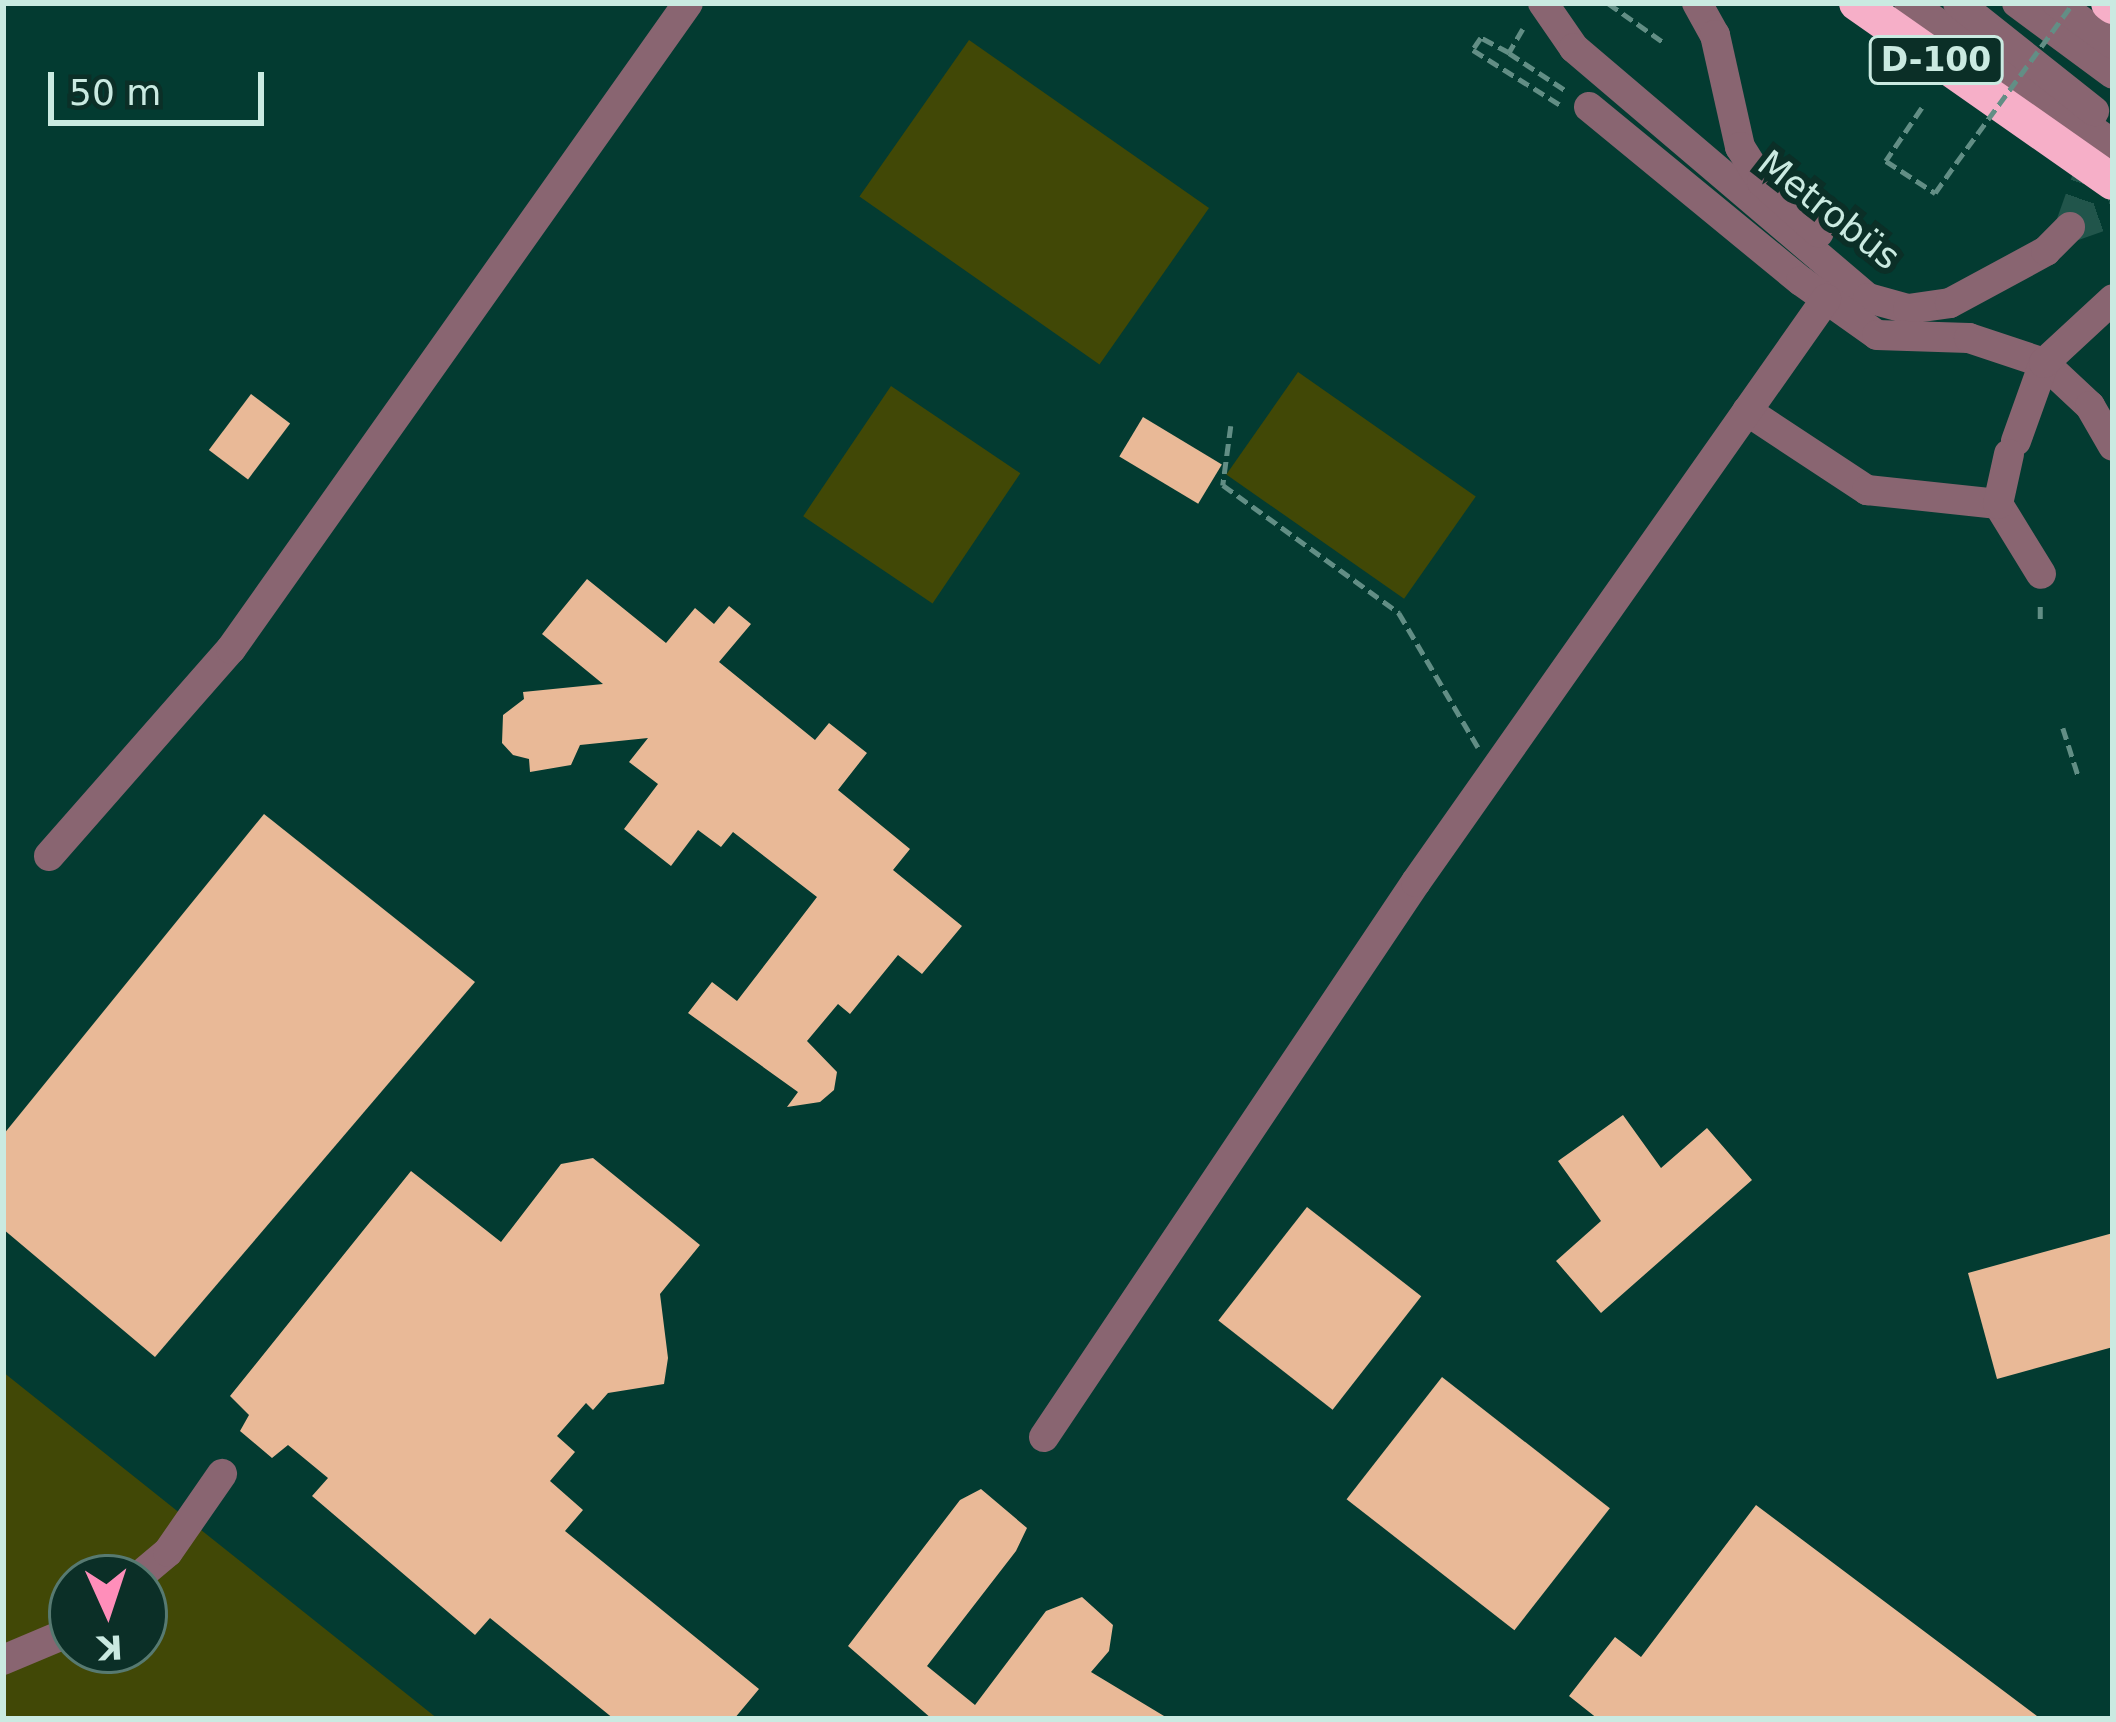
<!DOCTYPE html>
<html>
<head>
<meta charset="utf-8">
<style>
  body { margin:0 }
  #map { position:relative; width:2116px; height:1722px; overflow:hidden; background:#033b31; font-family:"DejaVu Sans",sans-serif }
  div>[style] { position:absolute }
  .green>* { inset:0; background:#414806; transform-origin:0 0 }
  .building>* { inset:0; background:#e9b997; transform-origin:0 0 }
  .minor-tunnel>* { height:30px; margin-top:-15px; transform-origin:0; background:repeating-linear-gradient(90deg,#21554b 0 30px,transparent 0 45px) }
  .path>* { height:4.5px; margin-top:-2.25px; transform-origin:0; background:repeating-linear-gradient(90deg,#628e85 0 12px,transparent 0 18px) }
  .minor>* { height:30px; margin:-15px; padding:0 15px; transform-origin:15px; border-radius:15px; background:#896571 }
  .highway>* { height:36px; margin:-18px; padding:0 18px; transform-origin:18px; border-radius:18px; background:#f6afc8 }
  .path-bridge>* { height:4.5px; margin-top:-2.25px; transform-origin:0; background:repeating-linear-gradient(90deg,#628e85 0 12px,transparent 0 18px) }
  span { translate:-50% -50%; white-space:nowrap; text-align:center; line-height:1.15; -webkit-text-stroke:12px #0b2f27; paint-order:stroke }
  .shield-label span { padding:3px 9px; background:#0b2f27; border:3px solid; border-radius:9px; -webkit-text-stroke-width:0 }
  .shield-label { font-size:33px; color:#caeae1; font-weight:700 }
  .street-label { font-size:36px; color:#caeae1 }
  .frame { position:absolute; inset:0; border:6px solid #caeae1; pointer-events:none }
  .north { position:absolute; left:48px; top:1554px; width:120px; height:120px; box-sizing:border-box; background:#0b2f27; border:3px solid #577a71; border-radius:50%; rotate:177deg; font-size:33px; font-weight:700; line-height:48px; text-align:center; color:#caeae1 }
  .north::after { content:''; display:block; margin:auto; width:42px; height:54px; background:#ff8eba; clip-path:polygon(50% 0,100% 100%,50% 72%,0 100%) }
  .scale { position:absolute; left:48px; top:72px; width:216px; height:54px; box-sizing:border-box; border:6px solid #caeae1; border-top:0; padding-left:15px; font-size:36px; line-height:42px; white-space:nowrap; color:#caeae1; -webkit-text-stroke:9px #0b2f27; paint-order:stroke }
</style>
</head>
<body>
<div id="map">
  <div class="green">
    <div style="left:969px;top:40px;width:293px;height:191px;rotate:35deg"></div>
    <div style="left:1298px;top:372px;width:217px;height:125px;rotate:35deg"></div>
    <div style="left:891px;top:386px;width:156px;height:157px;rotate:34deg"></div>
    <div style="clip-path:polygon(evenodd,3px 1372px,438px 1719px,3px 1719px,3px 1372px,72px 1578px,144px 1578px,144px 1650px,72px 1650px,72px 1578px)"></div>
  </div>
  <div class="building">
    <div style="left:251px;top:394px;width:49px;height:70px;rotate:37deg"></div>
    <div style="left:1143px;top:417px;width:92px;height:46px;rotate:31deg"></div>
    <div style="clip-path:polygon(587px 579px,666px 643px,695px 608px,714px 624px,729px 606px,751px 624px,719px 662px,815px 740px,829px 723px,867px 753px,838px 790px,910px 849px,893px 870px,962px 926px,922px 974px,898px 955px,850px 1014px,838px 1004px,807px 1041px,837px 1072px,834px 1090px,820px 1102px,787px 1107px,798px 1092px,688px 1013px,712px 982px,737px 1001px,817px 897px,733px 832px,721px 847px,698px 830px,671px 866px,624px 829px,658px 784px,629px 762px,648px 738px,580px 745px,571px 765px,530px 772px,529px 759px,513px 755px,502px 743px,503px 715px,524px 699px,523px 692px,603px 684px,542px 634px)"></div>
    <div style="clip-path:polygon(264px 814px,475px 982px,155px 1357px,3px 1229px,3px 1135px)"></div>
    <div style="clip-path:polygon(1623px 1115px,1661px 1168px,1707px 1128px,1752px 1180px,1601px 1313px,1556px 1261px,1601px 1221px,1558px 1161px)"></div>
    <div style="clip-path:polygon(593px 1158px,700px 1245px,660px 1294px,668px 1358px,664px 1384px,608px 1393px,593px 1410px,586px 1403px,557px 1436px,575px 1452px,550px 1481px,583px 1510px,565px 1531px,759px 1689px,734px 1719px,614px 1719px,490px 1618px,475px 1635px,312px 1496px,328px 1478px,288px 1445px,272px 1458px,240px 1431px,249px 1415px,230px 1396px,411px 1171px,501px 1242px,561px 1164px)"></div>
    <div style="left:1307px;top:1207px;width:145px;height:144px;rotate:38deg"></div>
    <div style="clip-path:polygon(2113px 1233px,2113px 1347px,1997px 1379px,1968px 1273px)"></div>
    <div style="left:1442px;top:1377px;width:213px;height:155px;rotate:38deg"></div>
    <div style="clip-path:polygon(981px 1489px,1027px 1528px,1016px 1551px,927px 1666px,975px 1705px,1046px 1611px,1082px 1597px,1113px 1625px,1109px 1651px,1091px 1672px,1169px 1719px,932px 1719px,848px 1646px,960px 1500px)"></div>
    <div style="clip-path:polygon(1756px 1505px,2041px 1719px,1598px 1719px,1569px 1696px,1615px 1637px,1641px 1657px)"></div>
  </div>
  <div class="minor-tunnel">
    <div style="left:2070px;top:227px;width:84px;rotate:-70.5deg"></div>
    <div style="left:2070px;top:227px;width:46px;rotate:-19.2deg"></div>
  </div>
  <div class="path">
    <div style="left:1608px;top:3px;width:71px;rotate:35.3deg"></div>
    <div style="left:1523px;top:29px;width:28px;rotate:120deg"></div>
    <div style="left:1509px;top:53px;width:32px;rotate:-152deg"></div>
    <div style="left:1481px;top:38px;width:14px;rotate:124deg"></div>
    <div style="left:1473px;top:50px;width:105px;rotate:32.2deg"></div>
    <div style="left:1509px;top:53px;width:67px;rotate:33.5deg"></div>
    <div style="left:1922px;top:108px;width:64px;rotate:124.2deg"></div>
    <div style="left:1886px;top:161px;width:59px;rotate:33.1deg"></div>
    <div style="left:1935px;top:193px;width:37px;rotate:-55deg"></div>
    <div style="left:1231px;top:426px;width:60px;rotate:97.7deg"></div>
    <div style="left:1223px;top:485px;width:218px;rotate:36deg"></div>
    <div style="left:1399px;top:613px;width:156px;rotate:59.5deg"></div>
    <div style="left:2040px;top:619px;width:16px;rotate:-90deg"></div>
    <div style="left:2063px;top:728px;width:49px;rotate:72.3deg"></div>
  </div>
  <div class="minor">
    <div style="left:1543px;top:3px;width:55px;rotate:55.4deg"></div>
    <div style="left:1574px;top:48px;width:386px;rotate:40.4deg"></div>
    <div style="left:1868px;top:298px;width:41px;rotate:15.4deg"></div>
    <div style="left:1908px;top:309px;width:42px;rotate:-8.1deg"></div>
    <div style="left:1950px;top:303px;width:109px;rotate:-28.4deg"></div>
    <div style="left:2046px;top:251px;width:34px;rotate:-45deg"></div>
    <div style="left:1697px;top:3px;width:37px;rotate:61deg"></div>
    <div style="left:1715px;top:35px;width:115px;rotate:77.4deg"></div>
    <div style="left:1740px;top:147px;width:41px;rotate:57.8deg"></div>
    <div style="left:1762px;top:182px;width:76px;rotate:41.8deg"></div>
    <div style="left:1909px;top:3px;width:248px;rotate:34.7deg"></div>
    <div style="left:1958px;top:3px;width:174px;rotate:38.5deg"></div>
    <div style="left:2017px;top:3px;width:119px;rotate:36.5deg"></div>
    <div style="left:2057px;top:3px;width:69px;rotate:36.2deg"></div>
    <div style="left:1589px;top:107px;width:274px;rotate:39.4deg"></div>
    <div style="left:1801px;top:281px;width:93px;rotate:35.4deg"></div>
    <div style="left:1877px;top:335px;width:92px;rotate:1.9deg"></div>
    <div style="left:1969px;top:338px;width:79px;rotate:18.4deg"></div>
    <div style="left:2044px;top:363px;width:63px;rotate:43.1deg"></div>
    <div style="left:2090px;top:406px;width:46px;rotate:60.1deg"></div>
    <div style="left:1747px;top:411px;width:144px;rotate:33.4deg"></div>
    <div style="left:1867px;top:490px;width:132px;rotate:6.1deg"></div>
    <div style="left:1998px;top:504px;width:82px;rotate:58.4deg"></div>
    <div style="left:2016px;top:441px;width:83px;rotate:-70.3deg"></div>
    <div style="left:2044px;top:363px;width:94px;rotate:-42.8deg"></div>
    <div style="left:1998px;top:504px;width:51px;rotate:-77.6deg"></div>
    <div style="left:49px;top:856px;width:276px;rotate:-48.7deg"></div>
    <div style="left:231px;top:649px;width:791px;rotate:-54.72deg"></div>
    <div style="left:1044px;top:1437px;width:668px;rotate:-56.17deg"></div>
    <div style="left:1416px;top:882px;width:713px;rotate:-54.88deg"></div>
    <div style="left:137px;top:1578px;width:40px;rotate:-40deg"></div>
    <div style="left:168px;top:1552px;width:95px;rotate:-55.3deg"></div>
    <div style="left:3px;top:1660px;width:75px;rotate:-22.8deg"></div>
  </div>
  <div class="highway">
    <div style="left:1857px;top:3px;width:312px;rotate:35deg"></div>
    <div style="left:2109px;top:3px;width:5px;rotate:37deg"></div>
  </div>
  <div class="path-bridge">
    <div style="left:1956px;top:163px;width:198px;rotate:-53.8deg"></div>
  </div>
  <div class="shield-label">
    <span style="left:1936px;top:60px">D-100</span>
  </div>
  <div class="street-label">
    <span style="left:1829px;top:210px;rotate:38deg">Metrobüs</span>
  </div>
  <div class="frame"></div>
  <div class="north">K</div>
  <div class="scale">50 m</div>
</div>
</body>
</html>
